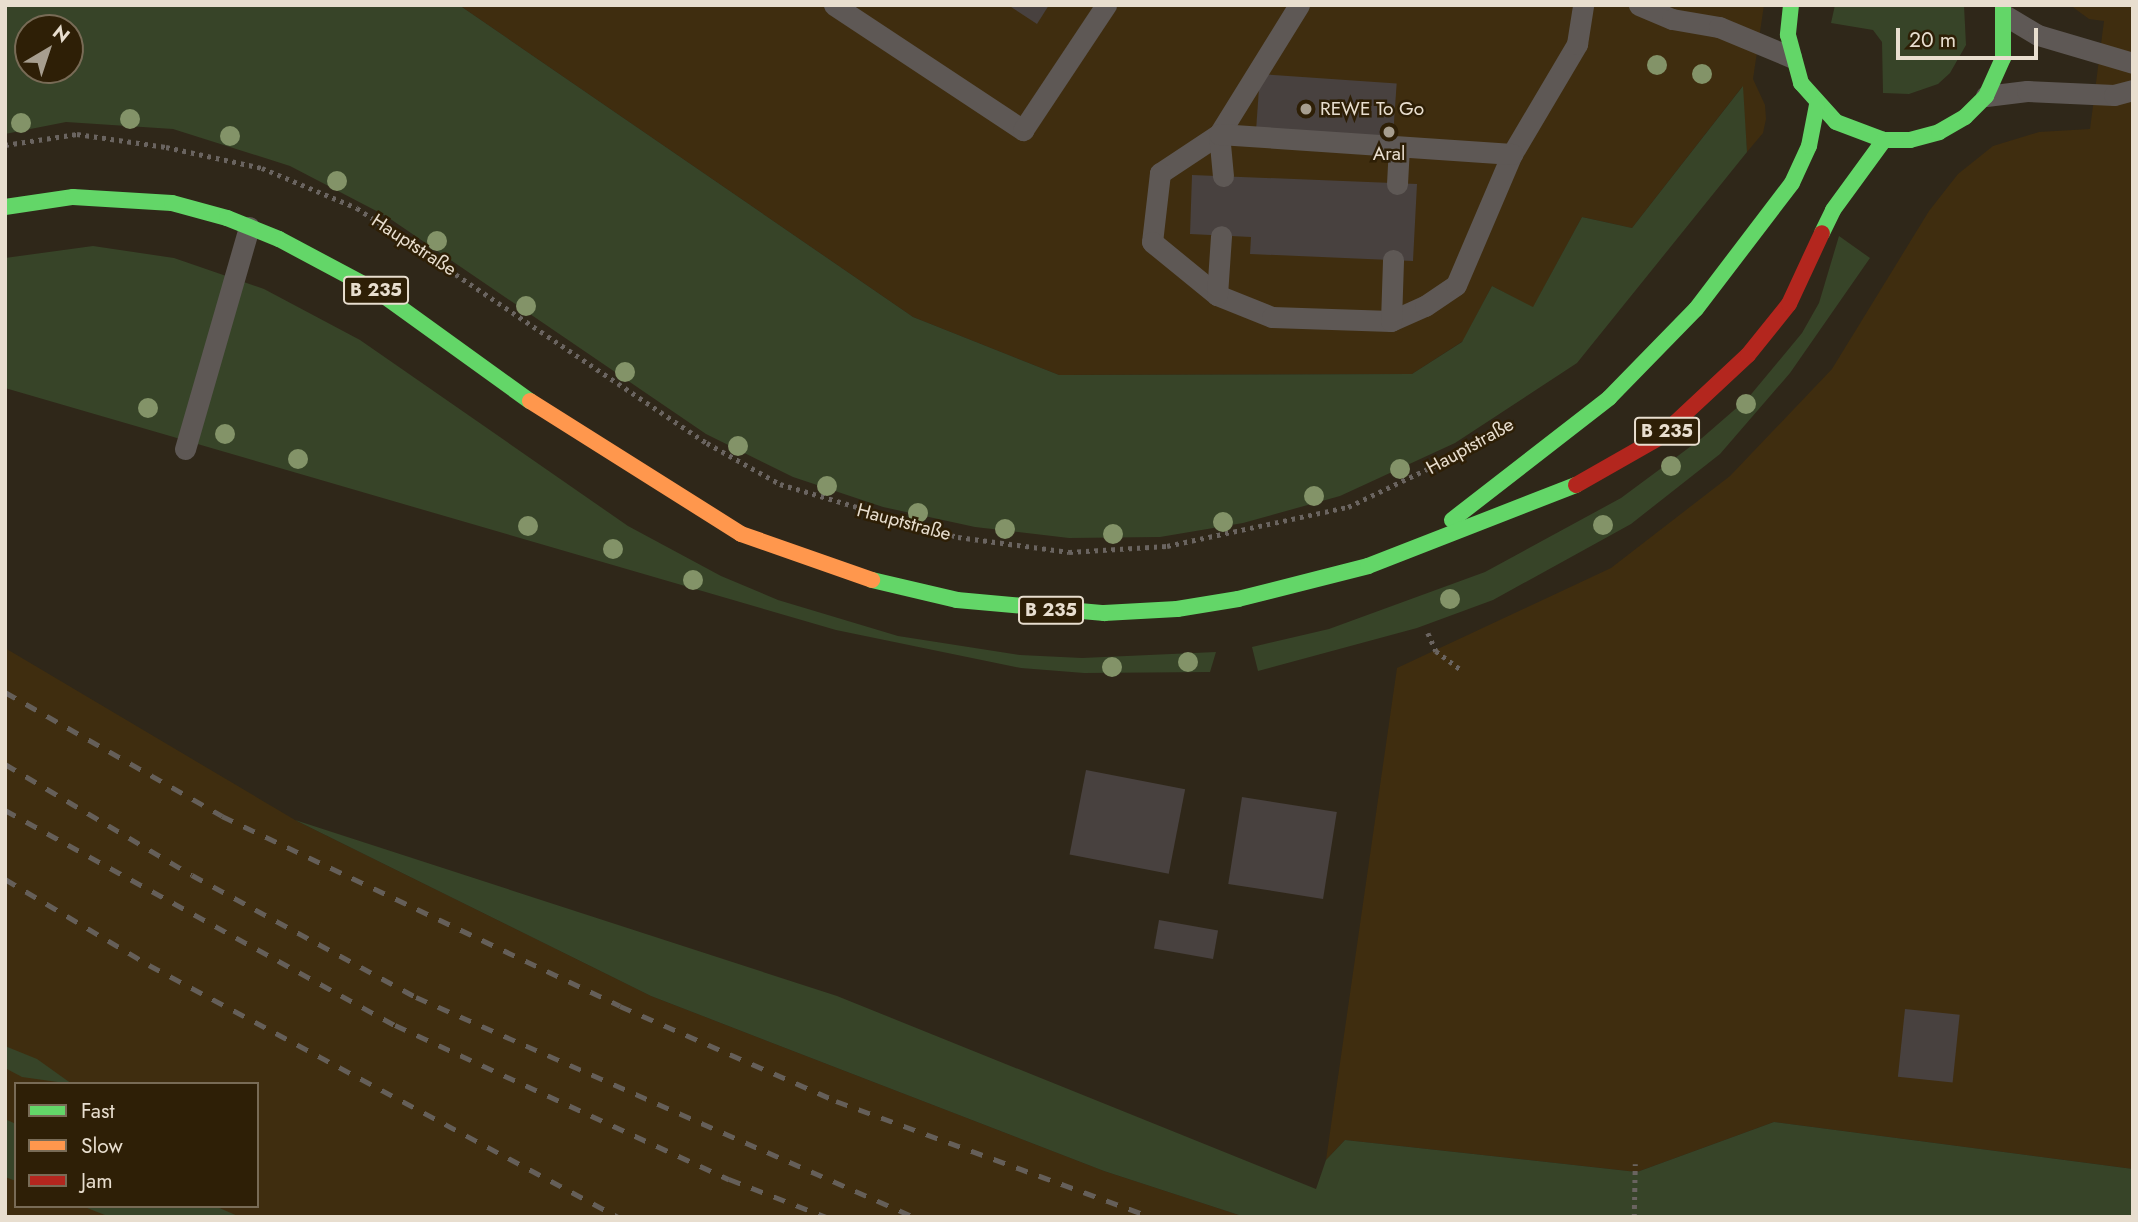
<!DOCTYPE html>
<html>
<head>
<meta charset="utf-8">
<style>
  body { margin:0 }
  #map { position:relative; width:2138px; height:1222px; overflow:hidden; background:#2f2719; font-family:Jost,sans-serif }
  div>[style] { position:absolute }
  .built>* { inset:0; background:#3f2d0f }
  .green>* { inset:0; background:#374428 }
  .building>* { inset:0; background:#48413f; transform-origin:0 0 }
  .path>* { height:4.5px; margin-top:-2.25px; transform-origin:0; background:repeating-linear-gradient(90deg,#6a6460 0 3.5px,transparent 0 8.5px) }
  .lane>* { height:21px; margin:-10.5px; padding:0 10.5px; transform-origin:10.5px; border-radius:10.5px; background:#5e5855 }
  .fast>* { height:16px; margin:-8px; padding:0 8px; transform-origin:8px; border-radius:8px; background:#63d668 }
  .slow>* { height:16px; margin:-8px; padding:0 8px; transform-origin:8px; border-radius:8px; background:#ff974d }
  .jam>* { height:16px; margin:-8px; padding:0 8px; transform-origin:8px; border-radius:8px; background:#b3261e }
  .rail>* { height:5px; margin-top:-2.5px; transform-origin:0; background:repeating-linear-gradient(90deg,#655f59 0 12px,transparent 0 24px) }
  .trees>* { width:20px; height:20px; margin:-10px; border-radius:50%; background:#839368 }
  .dots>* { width:19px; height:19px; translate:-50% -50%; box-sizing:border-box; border:4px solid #2e1f06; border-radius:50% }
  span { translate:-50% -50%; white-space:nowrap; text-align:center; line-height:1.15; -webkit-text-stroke:5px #2e1f06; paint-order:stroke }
  .shield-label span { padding:2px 5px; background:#2e1f06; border:2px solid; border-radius:5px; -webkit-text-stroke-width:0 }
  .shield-label { font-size:18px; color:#e8decf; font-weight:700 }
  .poi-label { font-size:19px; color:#e8decf }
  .left { translate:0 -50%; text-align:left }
  .street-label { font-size:19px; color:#e8decf }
  .frame { position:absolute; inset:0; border:7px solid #e8decf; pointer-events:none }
  .legend { position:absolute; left:14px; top:1082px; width:245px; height:126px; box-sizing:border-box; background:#2e1f06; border:2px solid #786b56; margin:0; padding:9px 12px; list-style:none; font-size:21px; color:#e8decf }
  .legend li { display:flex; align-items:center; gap:14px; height:35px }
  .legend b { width:35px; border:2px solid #786b56 }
  .north { position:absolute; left:14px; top:14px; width:70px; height:70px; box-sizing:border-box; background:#2e1f06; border:2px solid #786b56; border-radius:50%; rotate:39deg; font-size:19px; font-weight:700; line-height:28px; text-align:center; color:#e8decf }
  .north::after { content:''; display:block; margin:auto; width:24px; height:32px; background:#a79e8f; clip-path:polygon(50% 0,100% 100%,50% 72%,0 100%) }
  .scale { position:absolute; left:1896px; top:28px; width:142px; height:32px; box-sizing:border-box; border:4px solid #e8decf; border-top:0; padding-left:9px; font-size:21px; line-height:24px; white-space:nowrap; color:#e8decf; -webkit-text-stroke:5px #2e1f06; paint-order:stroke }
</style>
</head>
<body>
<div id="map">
  <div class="built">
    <div style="clip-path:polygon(459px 5px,1764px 5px,1753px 79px,1765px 105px,1766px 119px,1763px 133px,1747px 152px,1742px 87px,1632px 228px,1582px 217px,1533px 308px,1492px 286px,1463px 341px,1412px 374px,1059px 375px,913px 317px)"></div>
    <div style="clip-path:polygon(2070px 5px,2133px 5px,2133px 1169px,1774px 1122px,1637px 1172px,1345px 1140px,1326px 1160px,1397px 668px,1611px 568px,1730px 476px,1832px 369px,1929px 211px,1958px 174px,1993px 146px,2039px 132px,2090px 129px,2104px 21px,2089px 19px)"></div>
    <div style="clip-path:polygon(evenodd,5px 648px,295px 820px,651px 996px,1104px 1171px,1245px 1217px,5px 1217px,5px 648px,16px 1084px,257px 1084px,257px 1206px,16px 1206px,16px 1084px)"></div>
  </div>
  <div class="green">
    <div style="clip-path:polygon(evenodd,5px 5px,459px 5px,913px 317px,1059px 375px,1412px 374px,1462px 342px,1492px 286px,1533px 307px,1582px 217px,1632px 228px,1743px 86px,1747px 152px,1577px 363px,1455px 443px,1340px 496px,1243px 523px,1160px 537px,1069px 538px,975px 527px,883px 507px,793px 477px,706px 434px,386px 216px,290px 166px,173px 129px,66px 122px,5px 134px,5px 5px,70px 28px,70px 70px,28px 70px,28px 28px,70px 28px)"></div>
    <div style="clip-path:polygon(1835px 5px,1964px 5px,1966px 45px,1950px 73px,1938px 84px,1909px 94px,1883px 93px,1882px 42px,1873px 30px,1831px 23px)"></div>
    <div style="clip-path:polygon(1839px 236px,1870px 258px,1790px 373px,1720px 454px,1631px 524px,1493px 600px,1417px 628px,1258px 671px,1252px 647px,1329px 629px,1485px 572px,1621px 498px,1702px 438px,1748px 398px,1802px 333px,1819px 303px)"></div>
    <div style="clip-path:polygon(93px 246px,174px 258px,264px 289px,360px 340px,628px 526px,721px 576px,778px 600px,898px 636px,1020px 655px,1082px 658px,1216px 652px,1210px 672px,1084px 673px,1021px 668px,836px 630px,5px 388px,5px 258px)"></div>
    <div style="clip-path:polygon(295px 820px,837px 996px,1316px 1189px,1326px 1160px,1345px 1140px,1637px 1172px,1774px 1122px,2133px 1169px,2133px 1217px,1245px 1217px,1104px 1171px,651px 996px)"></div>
    <div style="clip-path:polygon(5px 1046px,37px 1059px,72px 1084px,22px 1077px,5px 1068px)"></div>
    <div style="clip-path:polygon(5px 1119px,16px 1124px,16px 1181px,5px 1177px)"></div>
    <div style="clip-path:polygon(82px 1206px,215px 1206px,240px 1217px,110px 1217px)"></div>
  </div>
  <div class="building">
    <div style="clip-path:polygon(1008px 5px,1049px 5px,1037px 24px)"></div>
    <div style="left:1260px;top:74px;width:137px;height:54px;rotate:4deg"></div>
    <div style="clip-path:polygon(1192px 175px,1417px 184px,1413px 261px,1250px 254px,1251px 237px,1190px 234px)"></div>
    <div style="left:1086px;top:770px;width:101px;height:86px;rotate:11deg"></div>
    <div style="left:1242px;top:797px;width:96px;height:88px;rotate:9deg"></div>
    <div style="left:1159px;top:920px;width:60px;height:29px;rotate:10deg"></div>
    <div style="left:1905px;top:1009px;width:55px;height:68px;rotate:6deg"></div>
  </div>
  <div class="path">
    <div style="left:5px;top:145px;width:73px;rotate:-8.7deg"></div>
    <div style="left:77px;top:134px;width:90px;rotate:8.3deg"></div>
    <div style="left:166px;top:147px;width:98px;rotate:12.3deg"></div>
    <div style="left:262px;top:168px;width:103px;rotate:22.8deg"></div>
    <div style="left:357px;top:208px;width:422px;rotate:33.9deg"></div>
    <div style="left:707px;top:443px;width:84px;rotate:29.3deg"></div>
    <div style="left:780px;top:484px;width:186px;rotate:16.6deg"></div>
    <div style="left:958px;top:537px;width:112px;rotate:7.7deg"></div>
    <div style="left:1069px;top:552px;width:98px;rotate:-3.5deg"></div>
    <div style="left:1167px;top:546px;width:185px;rotate:-12.2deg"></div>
    <div style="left:1348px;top:507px;width:130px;rotate:-25.6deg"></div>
    <div style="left:1428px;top:633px;width:20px;rotate:66deg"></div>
    <div style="left:1436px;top:651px;width:31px;rotate:37deg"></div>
    <div style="left:1634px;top:1217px;width:53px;rotate:-88.9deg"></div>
  </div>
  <div class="lane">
    <div style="left:834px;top:5px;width:227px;rotate:33.5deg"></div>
    <div style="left:1023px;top:130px;width:150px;rotate:-56.4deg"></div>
    <div style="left:1299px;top:5px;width:152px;rotate:121.8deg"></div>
    <div style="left:1219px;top:134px;width:71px;rotate:146.5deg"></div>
    <div style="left:1160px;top:173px;width:69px;rotate:96.6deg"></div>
    <div style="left:1152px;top:242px;width:84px;rotate:39.2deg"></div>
    <div style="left:1217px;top:295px;width:59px;rotate:21.8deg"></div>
    <div style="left:1272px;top:317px;width:119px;rotate:1.9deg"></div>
    <div style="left:1391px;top:321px;width:37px;rotate:-24deg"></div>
    <div style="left:1425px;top:306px;width:37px;rotate:-34deg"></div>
    <div style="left:1456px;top:285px;width:142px;rotate:-66.9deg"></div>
    <div style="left:1512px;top:154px;width:128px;rotate:-59.4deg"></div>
    <div style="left:1577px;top:44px;width:39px;rotate:-81deg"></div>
    <div style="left:1639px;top:5px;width:36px;rotate:23deg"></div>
    <div style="left:1672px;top:19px;width:48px;rotate:9.7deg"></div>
    <div style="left:1719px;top:27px;width:78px;rotate:22.6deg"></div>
    <div style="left:2006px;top:16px;width:37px;rotate:31deg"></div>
    <div style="left:2038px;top:35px;width:99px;rotate:16.4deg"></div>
    <div style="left:1986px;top:96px;width:41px;rotate:-7deg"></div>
    <div style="left:2027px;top:91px;width:87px;rotate:2.6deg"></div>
    <div style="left:2114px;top:95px;width:20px;rotate:-15deg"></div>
    <div style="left:1223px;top:176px;width:42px;rotate:-95.4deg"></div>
    <div style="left:1219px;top:134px;width:294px;rotate:3.9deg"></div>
    <div style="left:1397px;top:184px;width:36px;rotate:-87deg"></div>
    <div style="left:1217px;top:295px;width:59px;rotate:-86.1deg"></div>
    <div style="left:1391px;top:321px;width:61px;rotate:-88.1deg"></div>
    <div style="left:185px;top:449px;width:231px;rotate:-73.9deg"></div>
  </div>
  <div class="fast">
    <div style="left:1791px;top:5px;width:30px;rotate:96deg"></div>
    <div style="left:1788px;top:35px;width:50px;rotate:74.8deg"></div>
    <div style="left:1801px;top:83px;width:52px;rotate:48.1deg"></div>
    <div style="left:1836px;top:122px;width:51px;rotate:20.6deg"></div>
    <div style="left:1884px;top:140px;width:26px"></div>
    <div style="left:1910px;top:140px;width:30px;rotate:-15deg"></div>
    <div style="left:1939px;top:132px;width:30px;rotate:-30deg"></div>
    <div style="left:1965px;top:117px;width:30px;rotate:-45deg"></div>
    <div style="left:1986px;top:96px;width:42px;rotate:-65.9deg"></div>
    <div style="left:2003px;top:58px;width:53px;rotate:-90deg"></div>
    <div style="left:5px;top:207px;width:69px;rotate:-8.4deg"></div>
    <div style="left:73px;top:197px;width:99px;rotate:3.5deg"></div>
    <div style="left:172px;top:203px;width:57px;rotate:15.3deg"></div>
    <div style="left:227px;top:218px;width:56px;rotate:22deg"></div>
    <div style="left:279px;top:239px;width:115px;rotate:28.1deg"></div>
    <div style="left:380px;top:293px;width:185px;rotate:35.8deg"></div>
    <div style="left:1822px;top:233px;width:25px;rotate:-64deg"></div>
    <div style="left:1833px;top:210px;width:87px;rotate:-53.9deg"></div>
    <div style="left:1452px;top:520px;width:199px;rotate:-37.8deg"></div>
    <div style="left:1609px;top:398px;width:124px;rotate:-45.7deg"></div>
    <div style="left:1696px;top:309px;width:158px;rotate:-52.7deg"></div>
    <div style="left:1792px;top:183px;width:41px;rotate:-65.3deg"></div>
    <div style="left:1809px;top:146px;width:42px;rotate:-79deg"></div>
    <div style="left:872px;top:580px;width:87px;rotate:13.2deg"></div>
    <div style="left:957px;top:600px;width:148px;rotate:5.1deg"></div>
    <div style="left:1104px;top:613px;width:73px;rotate:-3.1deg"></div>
    <div style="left:1177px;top:609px;width:62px;rotate:-9.3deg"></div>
    <div style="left:1238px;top:599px;width:134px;rotate:-14.2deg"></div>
    <div style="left:1368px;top:566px;width:223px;rotate:-21.3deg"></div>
  </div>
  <div class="slow">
    <div style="left:530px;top:401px;width:249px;rotate:32.2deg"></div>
    <div style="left:741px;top:534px;width:139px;rotate:19.3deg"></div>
  </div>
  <div class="jam">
    <div style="left:1576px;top:485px;width:97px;rotate:-29.7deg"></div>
    <div style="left:1660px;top:437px;width:120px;rotate:-43deg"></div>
    <div style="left:1748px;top:355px;width:65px;rotate:-51.2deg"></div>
    <div style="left:1789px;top:304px;width:78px;rotate:-65.1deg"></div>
  </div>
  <div class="rail">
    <div style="left:5px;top:692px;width:250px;rotate:29.7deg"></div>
    <div style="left:222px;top:816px;width:441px;rotate:25.5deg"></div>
    <div style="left:620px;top:1006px;width:236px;rotate:23.7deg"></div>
    <div style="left:836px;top:1101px;width:337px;rotate:20.2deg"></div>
    <div style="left:5px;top:764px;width:217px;rotate:30.7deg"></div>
    <div style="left:192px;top:875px;width:255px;rotate:28.6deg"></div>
    <div style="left:416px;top:997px;width:544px;rotate:23.83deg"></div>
    <div style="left:5px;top:810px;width:445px;rotate:28.9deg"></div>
    <div style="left:395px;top:1025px;width:368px;rotate:24.8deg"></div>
    <div style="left:729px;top:1179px;width:104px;rotate:21.4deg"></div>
    <div style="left:5px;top:879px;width:168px;rotate:30.8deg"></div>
    <div style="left:149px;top:965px;width:532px;rotate:28.25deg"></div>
  </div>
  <div class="trees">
    <div style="left:1657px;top:65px"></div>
    <div style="left:1702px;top:74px"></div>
    <div style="left:130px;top:119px"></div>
    <div style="left:21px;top:123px"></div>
    <div style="left:230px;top:136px"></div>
    <div style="left:337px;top:181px"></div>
    <div style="left:437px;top:241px"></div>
    <div style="left:526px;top:306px"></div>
    <div style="left:625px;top:372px"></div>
    <div style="left:1746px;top:404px"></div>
    <div style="left:148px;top:408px"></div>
    <div style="left:225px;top:434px"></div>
    <div style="left:738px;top:446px"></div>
    <div style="left:298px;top:459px"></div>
    <div style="left:1671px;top:466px"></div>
    <div style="left:1400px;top:469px"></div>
    <div style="left:827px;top:486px"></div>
    <div style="left:1314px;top:496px"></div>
    <div style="left:918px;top:513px"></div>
    <div style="left:1223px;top:522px"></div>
    <div style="left:1603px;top:525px"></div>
    <div style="left:528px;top:526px"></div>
    <div style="left:1005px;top:529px"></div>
    <div style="left:1113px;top:534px"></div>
    <div style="left:613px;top:549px"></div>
    <div style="left:693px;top:580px"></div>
    <div style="left:1450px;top:599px"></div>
    <div style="left:1188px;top:662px"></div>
    <div style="left:1112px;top:667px"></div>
  </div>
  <div class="dots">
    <div style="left:1306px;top:109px;background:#a79e8f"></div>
    <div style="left:1389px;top:132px;background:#a79e8f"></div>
  </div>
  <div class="shield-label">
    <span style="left:376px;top:290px">B 235</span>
    <span style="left:1667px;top:431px">B 235</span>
    <span style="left:1051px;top:610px">B 235</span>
  </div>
  <div class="poi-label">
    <span class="left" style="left:1320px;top:109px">REWE To Go</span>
    <span style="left:1389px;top:154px">Aral</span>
  </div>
  <div class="street-label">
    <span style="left:414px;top:245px;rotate:33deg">Hauptstraße</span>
    <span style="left:1470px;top:446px;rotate:-29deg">Hauptstraße</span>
    <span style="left:904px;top:522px;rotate:15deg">Hauptstraße</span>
  </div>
  <div class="frame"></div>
  <ul class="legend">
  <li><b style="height:9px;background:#63d668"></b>Fast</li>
  <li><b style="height:9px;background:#ff974d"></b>Slow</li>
  <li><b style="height:9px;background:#b3261e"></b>Jam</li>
  </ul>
  <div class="north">N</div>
  <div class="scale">20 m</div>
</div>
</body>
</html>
